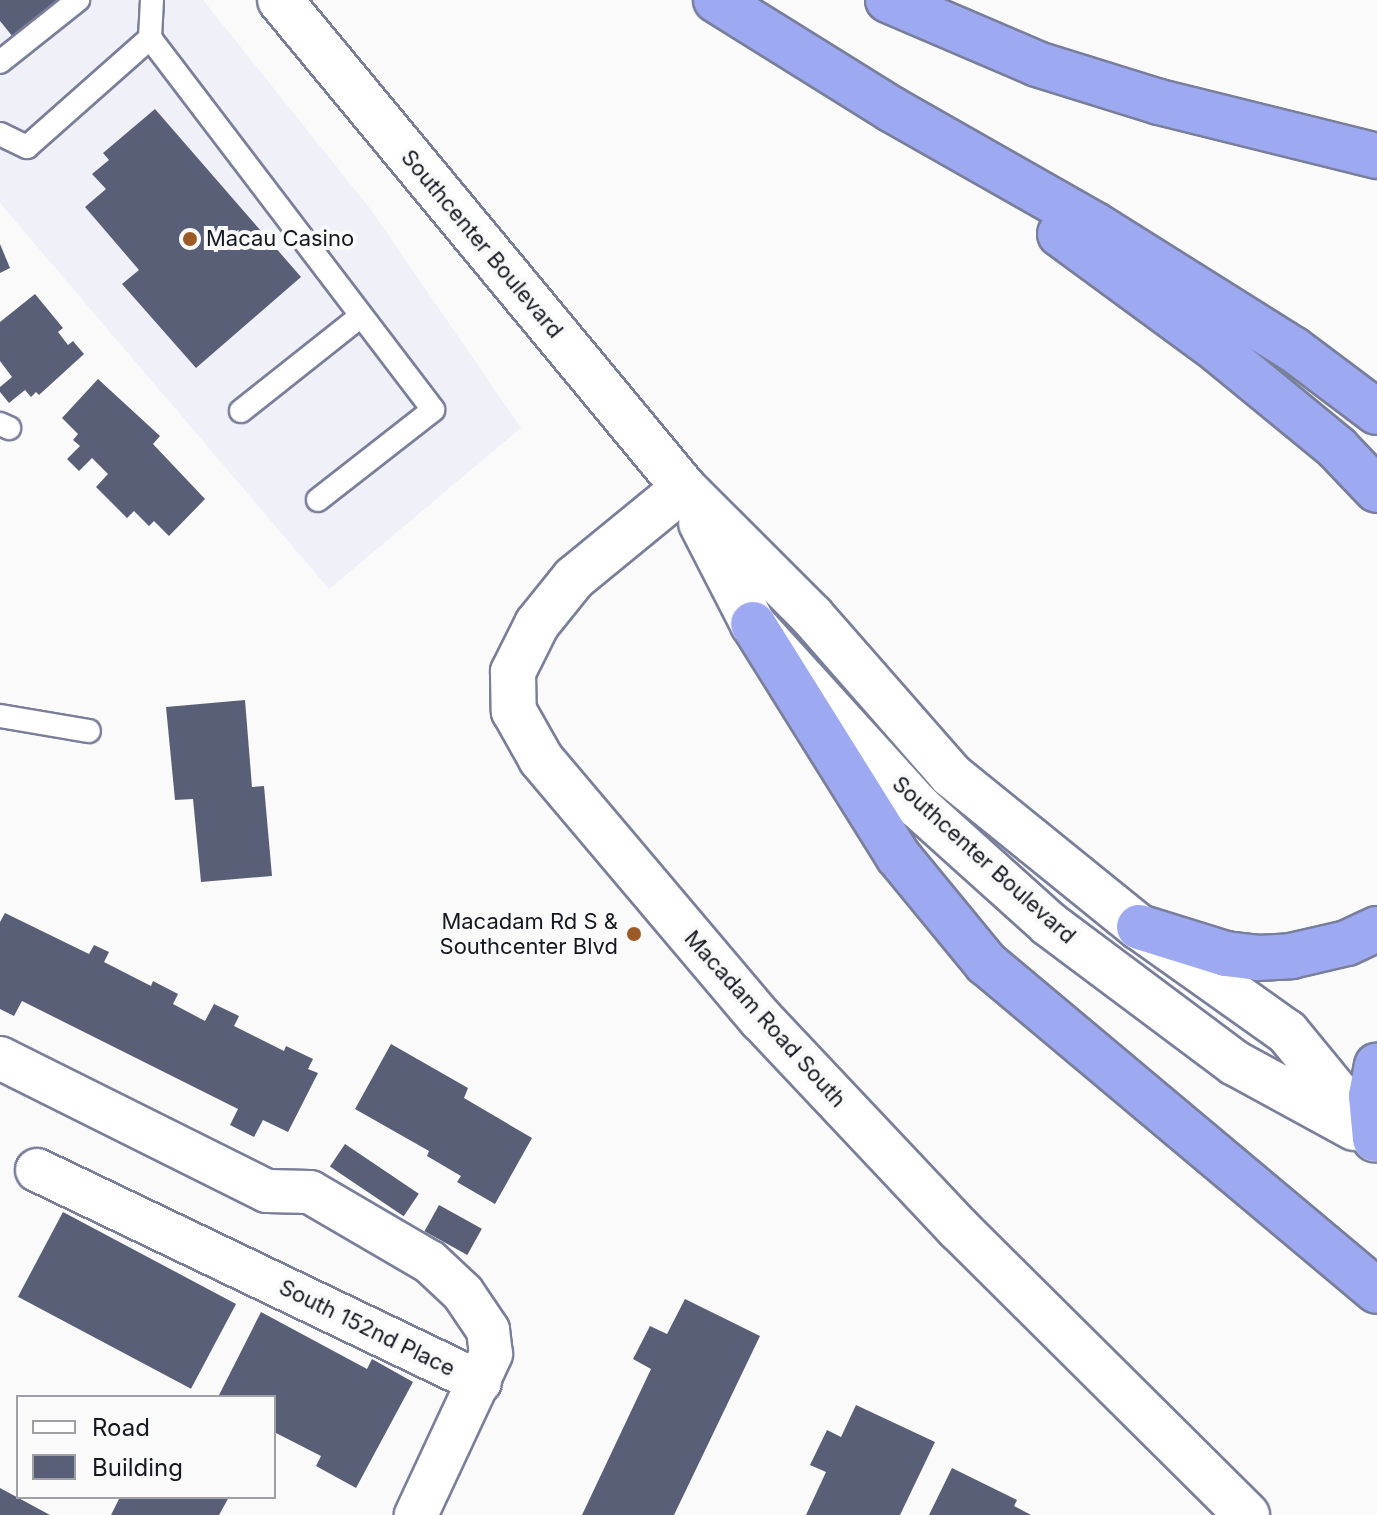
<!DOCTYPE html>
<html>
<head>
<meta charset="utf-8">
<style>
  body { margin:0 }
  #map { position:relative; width:1377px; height:1515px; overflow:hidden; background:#fafafa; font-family:Inter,sans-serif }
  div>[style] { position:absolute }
  .built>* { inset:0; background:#eff0f8 }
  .building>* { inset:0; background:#5a5f78; transform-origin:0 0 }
  .roads { filter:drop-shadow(2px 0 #797f9a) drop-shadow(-2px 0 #797f9a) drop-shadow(0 2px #797f9a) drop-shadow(0 -2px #797f9a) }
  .service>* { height:22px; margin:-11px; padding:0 11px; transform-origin:11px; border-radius:11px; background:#fff }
  .minor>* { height:42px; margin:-21px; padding:0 21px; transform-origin:21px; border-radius:21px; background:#fff }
  .tertiary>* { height:44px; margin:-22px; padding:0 22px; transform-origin:22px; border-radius:22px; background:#fff }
  .secondary>* { height:44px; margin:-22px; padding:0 22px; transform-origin:22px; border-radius:22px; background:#fff }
  .motorway>* { height:44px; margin:-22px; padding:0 22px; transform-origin:22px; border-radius:22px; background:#9da9f1 }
  .dots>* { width:22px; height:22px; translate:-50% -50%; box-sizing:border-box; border:4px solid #fafafa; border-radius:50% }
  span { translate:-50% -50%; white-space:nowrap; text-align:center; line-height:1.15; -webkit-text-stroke:8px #fafafa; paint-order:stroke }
  .poi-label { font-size:22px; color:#161823 }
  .left { translate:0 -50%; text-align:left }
  .right { translate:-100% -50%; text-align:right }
  .street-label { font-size:22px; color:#161823 }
  .legend { position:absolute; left:16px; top:1395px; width:260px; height:104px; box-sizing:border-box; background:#fafafa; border:2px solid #9fa0a4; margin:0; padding:10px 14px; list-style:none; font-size:24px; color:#161823 }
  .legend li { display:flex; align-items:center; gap:16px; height:40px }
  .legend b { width:40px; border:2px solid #9fa0a4 }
</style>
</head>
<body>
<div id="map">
  <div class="built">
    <div style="clip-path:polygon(0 0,203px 0,371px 210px,521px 428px,329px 589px,0 203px)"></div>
  </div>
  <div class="building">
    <div style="clip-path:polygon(0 0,57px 0,13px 37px,0 21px)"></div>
    <div style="clip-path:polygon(155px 109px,301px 277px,196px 368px,122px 284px,139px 270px,85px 207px,106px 189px,92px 174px,109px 160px,103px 153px)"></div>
    <div style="clip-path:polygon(0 244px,10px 268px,0 273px)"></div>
    <div style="clip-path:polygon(35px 294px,63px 328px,58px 332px,68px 345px,73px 341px,84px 354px,39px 395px,36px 392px,31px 397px,25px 390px,9px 403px,0 392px,0 387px,12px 377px,0 361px,0 322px)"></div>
    <div style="clip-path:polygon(98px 379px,160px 436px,153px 444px,205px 499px,169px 536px,154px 521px,149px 526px,134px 511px,127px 518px,96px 487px,108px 474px,92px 458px,79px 471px,67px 459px,80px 446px,73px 440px,78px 434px,62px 418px)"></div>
    <div style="clip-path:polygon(245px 700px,252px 787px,264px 786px,272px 876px,201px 882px,193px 799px,175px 800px,166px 707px)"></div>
    <div style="clip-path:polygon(5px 913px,89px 954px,94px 945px,109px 952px,104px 962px,151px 986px,153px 981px,178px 994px,173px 1004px,205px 1021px,214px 1004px,239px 1016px,234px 1026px,284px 1051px,286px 1046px,313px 1059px,308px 1069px,318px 1073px,288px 1132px,263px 1120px,254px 1137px,230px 1125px,238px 1109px,22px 1001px,14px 1016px,0 1009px,0 922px)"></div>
    <div style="clip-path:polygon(391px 1044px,468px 1088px,464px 1098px,532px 1138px,495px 1204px,457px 1182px,461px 1176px,427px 1156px,429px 1151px,355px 1109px)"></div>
    <div style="left:345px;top:1144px;width:89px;height:27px;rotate:34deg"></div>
    <div style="left:439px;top:1205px;width:49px;height:30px;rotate:29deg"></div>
    <div style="left:63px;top:1212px;width:196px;height:96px;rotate:28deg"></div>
    <div style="clip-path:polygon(685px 1299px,760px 1336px,674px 1515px,582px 1515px,651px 1369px,633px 1359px,650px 1326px,667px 1334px)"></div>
    <div style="clip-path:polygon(261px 1312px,367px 1369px,372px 1359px,413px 1382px,356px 1488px,316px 1466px,321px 1456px,274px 1432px,274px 1397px,218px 1397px)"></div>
    <div style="clip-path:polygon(856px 1405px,935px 1442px,900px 1515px,806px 1515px,826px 1472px,810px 1465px,827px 1430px,841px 1437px)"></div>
    <div style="clip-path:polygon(952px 1468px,1017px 1500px,1014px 1506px,1031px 1515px,929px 1515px)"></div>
    <div style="clip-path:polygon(0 1488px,50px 1515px,0 1515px)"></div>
    <div style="clip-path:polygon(120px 1497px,229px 1497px,219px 1515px,111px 1515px)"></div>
  </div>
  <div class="roads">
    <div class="service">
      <div style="left:150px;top:38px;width:38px;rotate:-87deg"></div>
      <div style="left:0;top:62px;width:100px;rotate:-38.5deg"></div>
      <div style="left:0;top:134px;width:30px;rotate:26deg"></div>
      <div style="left:27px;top:147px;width:164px;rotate:-41.5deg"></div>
      <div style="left:150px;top:38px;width:467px;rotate:52.7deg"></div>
      <div style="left:433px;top:410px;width:146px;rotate:142deg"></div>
      <div style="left:241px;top:411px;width:153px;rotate:-38.4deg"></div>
      <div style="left:0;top:424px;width:10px;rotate:24deg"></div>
      <div style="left:0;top:716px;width:90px;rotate:9.6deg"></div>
    </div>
    <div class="minor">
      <div style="left:0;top:1058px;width:298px;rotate:26.5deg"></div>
      <div style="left:267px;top:1191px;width:43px;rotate:1.3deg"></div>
      <div style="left:310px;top:1192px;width:139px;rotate:30.3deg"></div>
      <div style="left:430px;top:1262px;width:45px;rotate:43.2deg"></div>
      <div style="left:463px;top:1293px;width:45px;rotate:56deg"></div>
      <div style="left:488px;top:1330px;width:24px;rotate:83deg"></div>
      <div style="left:491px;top:1354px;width:178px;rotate:115deg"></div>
      <div style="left:37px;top:1170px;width:491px;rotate:25.6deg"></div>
    </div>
    <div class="tertiary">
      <div style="left:684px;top:488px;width:142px;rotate:140.7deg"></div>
      <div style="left:574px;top:578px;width:59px;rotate:128.8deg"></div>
      <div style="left:537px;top:624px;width:54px;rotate:116.6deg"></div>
      <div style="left:513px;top:672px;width:39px;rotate:89deg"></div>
      <div style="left:514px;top:711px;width:55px;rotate:60.6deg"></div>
      <div style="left:541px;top:759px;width:341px;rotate:49.8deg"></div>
      <div style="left:761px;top:1019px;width:289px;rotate:46.7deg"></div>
      <div style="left:959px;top:1229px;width:406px;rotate:44.8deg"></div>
    </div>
    <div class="secondary">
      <div style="left:280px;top:0;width:634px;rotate:50.38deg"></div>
      <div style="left:684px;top:488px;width:181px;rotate:45deg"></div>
      <div style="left:812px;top:616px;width:211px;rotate:48.8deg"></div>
      <div style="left:951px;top:775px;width:242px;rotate:39deg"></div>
      <div style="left:1139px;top:927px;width:181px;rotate:35.4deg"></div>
      <div style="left:1287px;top:1032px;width:139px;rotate:50.6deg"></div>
      <div style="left:701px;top:523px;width:114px;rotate:62.8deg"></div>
      <div style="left:753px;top:624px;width:246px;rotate:47.8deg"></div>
      <div style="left:918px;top:806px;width:176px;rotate:42deg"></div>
      <div style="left:1049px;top:924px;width:232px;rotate:36.8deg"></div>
      <div style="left:1235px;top:1063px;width:136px;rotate:28.6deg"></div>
    </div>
    <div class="motorway">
      <div style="left:716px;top:0;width:206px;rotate:31.9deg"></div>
      <div style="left:891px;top:109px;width:235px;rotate:29.6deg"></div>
      <div style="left:1095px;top:225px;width:234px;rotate:32.1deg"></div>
      <div style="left:1293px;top:349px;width:105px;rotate:36.9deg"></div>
      <div style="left:888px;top:0;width:162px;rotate:23.2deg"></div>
      <div style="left:1037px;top:64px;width:128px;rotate:17.3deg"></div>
      <div style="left:1159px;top:102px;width:225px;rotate:13.9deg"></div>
      <div style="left:1060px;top:234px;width:197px;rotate:36.3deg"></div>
      <div style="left:1219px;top:351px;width:153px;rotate:39.4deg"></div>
      <div style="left:1337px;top:448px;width:58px;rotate:46.4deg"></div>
      <div style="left:753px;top:624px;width:274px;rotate:58deg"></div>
      <div style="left:898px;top:856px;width:139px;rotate:50.6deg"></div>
      <div style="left:986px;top:963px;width:510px;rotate:39.99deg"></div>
      <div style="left:1139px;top:927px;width:91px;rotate:17.2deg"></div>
      <div style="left:1226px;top:954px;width:32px;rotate:7deg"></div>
      <div style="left:1258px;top:958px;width:33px;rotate:-3deg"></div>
      <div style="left:1291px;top:956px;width:57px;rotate:-13.1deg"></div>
      <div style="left:1347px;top:943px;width:33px;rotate:-25deg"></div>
      <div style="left:1375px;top:1139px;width:43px;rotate:-95.3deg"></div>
      <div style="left:1371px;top:1096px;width:31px;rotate:-79deg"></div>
    </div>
  </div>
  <div class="dots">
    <div style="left:190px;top:239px;background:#9c5b26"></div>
    <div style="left:634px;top:934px;background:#9c5b26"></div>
  </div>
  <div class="poi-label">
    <span class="left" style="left:206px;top:239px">Macau Casino</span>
    <span class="right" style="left:618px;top:934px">Macadam Rd S &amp;<br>Southcenter Blvd</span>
  </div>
  <div class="street-label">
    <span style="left:482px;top:244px;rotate:50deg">Southcenter Boulevard</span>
    <span style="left:984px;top:860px;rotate:42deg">Southcenter Boulevard</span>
    <span style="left:765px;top:1019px;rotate:48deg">Macadam Road South</span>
    <span style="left:367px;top:1328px;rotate:26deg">South 152nd Place</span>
  </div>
  <ul class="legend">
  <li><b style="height:10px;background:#fff"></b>Road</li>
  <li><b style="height:22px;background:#5a5f78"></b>Building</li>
  </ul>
</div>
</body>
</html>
